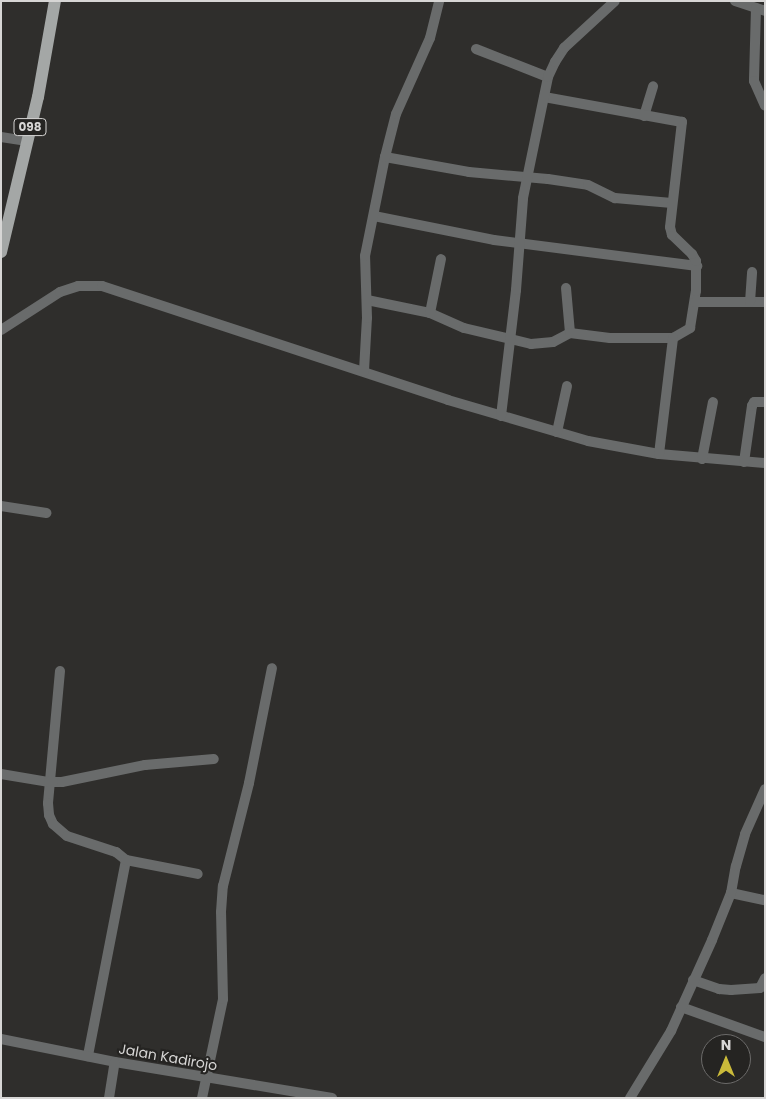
<!DOCTYPE html>
<html>
<head>
<meta charset="utf-8">
<style>
  body { margin:0 }
  #map { position:relative; width:766px; height:1099px; overflow:hidden; background:#2f2e2c; font-family:Poppins,sans-serif }
  div>[style] { position:absolute }
  .street>* { height:10px; margin:-5px; padding:0 5px; transform-origin:5px; border-radius:5px; background:#696b6b }
  .primary>* { height:12px; margin:-6px; padding:0 6px; transform-origin:6px; border-radius:6px; background:#a4a7a6 }
  span { translate:-50% -50%; white-space:nowrap; text-align:center; line-height:1.15; -webkit-text-stroke:4.5px #252422; paint-order:stroke }
  .shield-label span { padding:1px 4px; background:#252422; border:1px solid; border-radius:4px; -webkit-text-stroke-width:0 }
  .shield-label { font-size:12px; color:#d7d6d5; font-weight:700 }
  .street-label { font-size:14px; color:#d7d6d5 }
  .frame { position:absolute; inset:0; border:2px solid #d7d6d5; pointer-events:none }
  .north { position:absolute; left:701px; top:1034px; width:50px; height:50px; box-sizing:border-box; background:#252422; border:1px solid #6c6b6a; border-radius:50%; rotate:0deg; font-size:14px; font-weight:700; line-height:20px; text-align:center; color:#d7d6d5 }
  .north::after { content:''; display:block; margin:auto; width:18px; height:22px; background:#caba3a; clip-path:polygon(50% 0,100% 100%,50% 72%,0 100%) }
</style>
</head>
<body>
<div id="map">
  <div class="street">
    <div style="left:735px;top:1px;width:32px;rotate:18deg"></div>
    <div style="left:756px;top:8px;width:73px;rotate:91.6deg"></div>
    <div style="left:754px;top:81px;width:27px;rotate:66deg"></div>
    <div style="left:476px;top:49px;width:77px;rotate:21.3deg"></div>
    <div style="left:644px;top:116px;width:31px;rotate:-73deg"></div>
    <div style="left:1px;top:137px;width:25px;rotate:9deg"></div>
    <div style="left:385px;top:157px;width:85px;rotate:10.1deg"></div>
    <div style="left:469px;top:172px;width:79px;rotate:5.1deg"></div>
    <div style="left:548px;top:179px;width:40px;rotate:8.5deg"></div>
    <div style="left:588px;top:185px;width:30px;rotate:26deg"></div>
    <div style="left:615px;top:198px;width:57px;rotate:5deg"></div>
    <div style="left:374px;top:216px;width:122px;rotate:11.3deg"></div>
    <div style="left:494px;top:240px;width:205px;rotate:7.3deg"></div>
    <div style="left:566px;top:288px;width:45px;rotate:84.9deg"></div>
    <div style="left:367px;top:300px;width:64px;rotate:11.7deg"></div>
    <div style="left:430px;top:313px;width:37px;rotate:24deg"></div>
    <div style="left:464px;top:328px;width:69px;rotate:13.4deg"></div>
    <div style="left:531px;top:344px;width:22px;rotate:-5deg"></div>
    <div style="left:553px;top:342px;width:19px;rotate:-28deg"></div>
    <div style="left:570px;top:333px;width:40px;rotate:7.1deg"></div>
    <div style="left:610px;top:338px;width:63px"></div>
    <div style="left:673px;top:338px;width:20px;rotate:-30deg"></div>
    <div style="left:690px;top:328px;width:37px;rotate:-81deg"></div>
    <div style="left:696px;top:291px;width:30px;rotate:-90deg"></div>
    <div style="left:696px;top:261px;width:8px;rotate:-120deg"></div>
    <div style="left:692px;top:254px;width:28px;rotate:-136deg"></div>
    <div style="left:672px;top:235px;width:8px;rotate:-104deg"></div>
    <div style="left:670px;top:227px;width:106px;rotate:-83.5deg"></div>
    <div style="left:682px;top:122px;width:140px;rotate:-169.7deg"></div>
    <div style="left:695px;top:302px;width:70px"></div>
    <div style="left:750px;top:302px;width:30px;rotate:-86deg"></div>
    <div style="left:430px;top:313px;width:55px;rotate:-78.5deg"></div>
    <div style="left:1px;top:330px;width:70px;rotate:-32.8deg"></div>
    <div style="left:60px;top:292px;width:19px;rotate:-18deg"></div>
    <div style="left:78px;top:286px;width:24px"></div>
    <div style="left:102px;top:286px;width:364px;rotate:18.2deg"></div>
    <div style="left:448px;top:400px;width:146px;rotate:16.3deg"></div>
    <div style="left:588px;top:441px;width:72px;rotate:10.4deg"></div>
    <div style="left:659px;top:454px;width:106px;rotate:4.9deg"></div>
    <div style="left:364px;top:371px;width:53px;rotate:-86.8deg"></div>
    <div style="left:367px;top:318px;width:62px;rotate:-91.8deg"></div>
    <div style="left:365px;top:256px;width:101px;rotate:-78.6deg"></div>
    <div style="left:385px;top:157px;width:44px;rotate:-75.7deg"></div>
    <div style="left:396px;top:114px;width:83px;rotate:-65.9deg"></div>
    <div style="left:430px;top:38px;width:38px;rotate:-76deg"></div>
    <div style="left:501px;top:416px;width:127px;rotate:-83.2deg"></div>
    <div style="left:516px;top:290px;width:92px;rotate:-85.6deg"></div>
    <div style="left:523px;top:198px;width:124px;rotate:-78.3deg"></div>
    <div style="left:548px;top:77px;width:17px;rotate:-65deg"></div>
    <div style="left:555px;top:62px;width:17px;rotate:-57deg"></div>
    <div style="left:564px;top:48px;width:69px;rotate:-42.7deg"></div>
    <div style="left:557px;top:432px;width:47px;rotate:-77.7deg"></div>
    <div style="left:659px;top:454px;width:117px;rotate:-83.1deg"></div>
    <div style="left:702px;top:459px;width:58px;rotate:-79.1deg"></div>
    <div style="left:744px;top:462px;width:57px;rotate:-81.9deg"></div>
    <div style="left:752px;top:406px;width:4px;rotate:-63deg"></div>
    <div style="left:754px;top:402px;width:11px"></div>
    <div style="left:1px;top:506px;width:46px;rotate:8.8deg"></div>
    <div style="left:60px;top:671px;width:133px;rotate:95.2deg"></div>
    <div style="left:48px;top:803px;width:12px;rotate:85deg"></div>
    <div style="left:49px;top:815px;width:10px;rotate:66deg"></div>
    <div style="left:53px;top:824px;width:18px;rotate:41deg"></div>
    <div style="left:67px;top:836px;width:52px;rotate:18.1deg"></div>
    <div style="left:116px;top:852px;width:13px;rotate:39deg"></div>
    <div style="left:126px;top:860px;width:200px;rotate:101deg"></div>
    <div style="left:1px;top:774px;width:49px;rotate:9.5deg"></div>
    <div style="left:49px;top:782px;width:13px"></div>
    <div style="left:62px;top:782px;width:85px;rotate:-11.6deg"></div>
    <div style="left:145px;top:765px;width:69px;rotate:-5deg"></div>
    <div style="left:126px;top:860px;width:73px;rotate:11deg"></div>
    <div style="left:731px;top:893px;width:35px;rotate:12deg"></div>
    <div style="left:693px;top:980px;width:28px;rotate:19deg"></div>
    <div style="left:719px;top:989px;width:12px;rotate:5deg"></div>
    <div style="left:731px;top:990px;width:29px;rotate:-4deg"></div>
    <div style="left:760px;top:988px;width:11px;rotate:-63deg"></div>
    <div style="left:681px;top:1007px;width:89px;rotate:19.7deg"></div>
    <div style="left:1px;top:1039px;width:116px;rotate:11.4deg"></div>
    <div style="left:115px;top:1062px;width:220px;rotate:9.4deg"></div>
    <div style="left:109px;top:1098px;width:36px;rotate:-81deg"></div>
    <div style="left:202px;top:1098px;width:101px;rotate:-78deg"></div>
    <div style="left:223px;top:999px;width:87px;rotate:-91.3deg"></div>
    <div style="left:221px;top:912px;width:26px;rotate:-86deg"></div>
    <div style="left:223px;top:886px;width:106px;rotate:-75.8deg"></div>
    <div style="left:249px;top:783px;width:117px;rotate:-78.7deg"></div>
    <div style="left:630px;top:1098px;width:79px;rotate:-58.5deg"></div>
    <div style="left:671px;top:1031px;width:100px;rotate:-65.7deg"></div>
    <div style="left:712px;top:940px;width:51px;rotate:-68deg"></div>
    <div style="left:731px;top:893px;width:27px;rotate:-80deg"></div>
    <div style="left:736px;top:866px;width:33px;rotate:-74deg"></div>
    <div style="left:745px;top:834px;width:49px;rotate:-66deg"></div>
  </div>
  <div class="primary">
    <div style="left:1px;top:252px;width:159px;rotate:-76.6deg"></div>
    <div style="left:38px;top:97px;width:97px;rotate:-80deg"></div>
  </div>
  <div class="shield-label">
    <span style="left:30px;top:127px">098</span>
  </div>
  <div class="street-label">
    <span style="left:168px;top:1057px;rotate:10deg">Jalan Kadirojo</span>
  </div>
  <div class="frame"></div>
  <div class="north">N</div>
</div>
</body>
</html>
